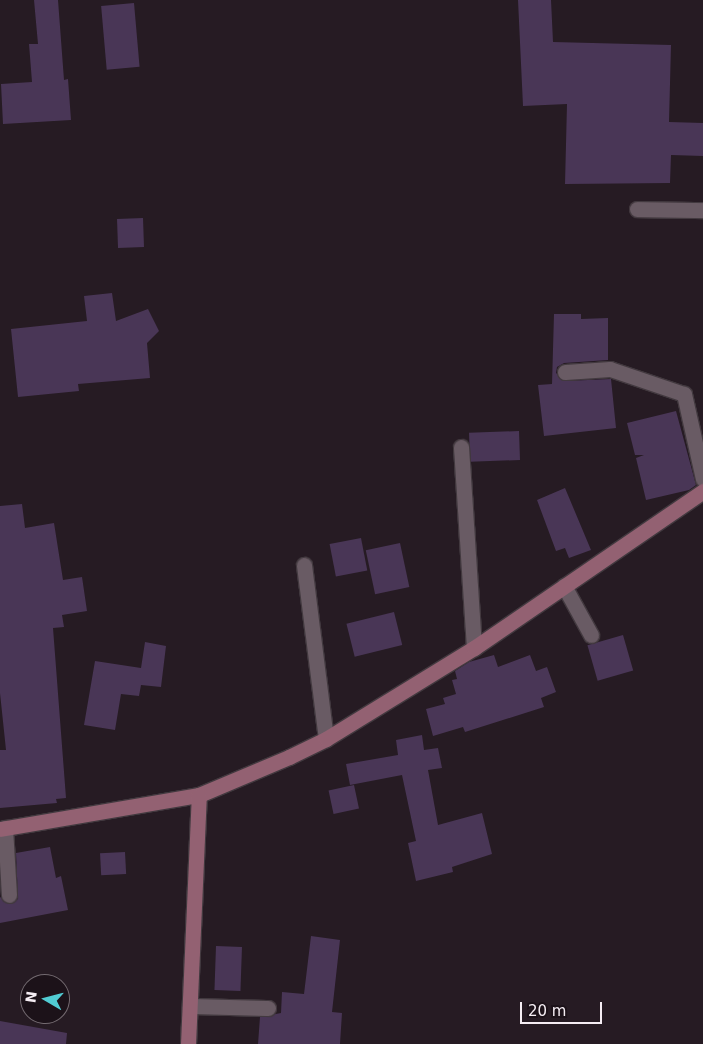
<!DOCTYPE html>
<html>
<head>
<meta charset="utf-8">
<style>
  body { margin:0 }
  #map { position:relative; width:703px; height:1044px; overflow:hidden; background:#261b23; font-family:"DejaVu Sans",sans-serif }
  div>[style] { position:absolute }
  .building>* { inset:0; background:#493656; transform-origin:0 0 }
  .roads { filter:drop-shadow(1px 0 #42393f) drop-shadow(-1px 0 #42393f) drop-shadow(0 1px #42393f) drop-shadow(0 -1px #42393f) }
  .lane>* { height:15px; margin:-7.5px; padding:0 7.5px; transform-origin:7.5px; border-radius:7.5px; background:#695b64 }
  .street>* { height:15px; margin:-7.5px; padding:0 7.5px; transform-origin:7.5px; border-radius:7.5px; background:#695b64 }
  .secondary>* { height:15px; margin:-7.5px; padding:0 7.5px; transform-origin:7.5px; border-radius:7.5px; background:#936172 }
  span { translate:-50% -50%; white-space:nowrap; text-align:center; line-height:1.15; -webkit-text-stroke:4.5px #1c1219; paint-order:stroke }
  .north { position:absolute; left:20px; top:974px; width:50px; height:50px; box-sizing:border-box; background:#1c1219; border:1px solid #736a70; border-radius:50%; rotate:278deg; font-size:14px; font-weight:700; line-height:20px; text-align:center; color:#f5edf3 }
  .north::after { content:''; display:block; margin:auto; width:18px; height:22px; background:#51ccd3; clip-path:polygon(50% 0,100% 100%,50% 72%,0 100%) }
  .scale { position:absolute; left:520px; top:1002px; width:82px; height:22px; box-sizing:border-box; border:2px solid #f5edf3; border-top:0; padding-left:6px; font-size:15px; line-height:18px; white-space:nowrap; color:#f5edf3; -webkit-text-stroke:4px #1c1219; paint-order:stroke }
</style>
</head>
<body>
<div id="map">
  <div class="building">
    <div style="clip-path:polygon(34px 0,58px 0,64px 80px,68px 79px,71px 120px,3px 124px,1px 84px,32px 82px,29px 44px,38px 44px)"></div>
    <div style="clip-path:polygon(518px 0,551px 0,553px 42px,671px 45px,669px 122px,703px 123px,703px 156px,671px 155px,670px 183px,565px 184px,567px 104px,523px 106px)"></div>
    <div style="left:134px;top:3px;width:64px;height:33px;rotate:85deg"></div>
    <div style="left:143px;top:218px;width:29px;height:26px;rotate:88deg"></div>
    <div style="clip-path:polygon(112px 293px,116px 321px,148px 309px,159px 331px,147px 343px,150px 378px,78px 384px,79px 391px,18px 397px,11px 329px,87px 321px,84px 296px)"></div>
    <div style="clip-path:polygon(554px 314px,581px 314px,581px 319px,608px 318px,608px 360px,564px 363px,557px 367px,556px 373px,565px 381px,611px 379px,616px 428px,544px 436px,538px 385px,552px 384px)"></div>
    <div style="clip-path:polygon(676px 411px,696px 485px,689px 490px,646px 500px,636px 458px,644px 455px,635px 455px,627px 423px)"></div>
    <div style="left:519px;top:431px;width:29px;height:50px;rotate:88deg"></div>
    <div style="clip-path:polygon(565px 488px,591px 550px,569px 558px,565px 548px,556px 551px,537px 500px)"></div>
    <div style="clip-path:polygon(22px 504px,25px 528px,54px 523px,63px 580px,82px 577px,87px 611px,62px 615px,64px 627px,53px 628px,66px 798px,56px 799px,57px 803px,0 808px,0 750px,6px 750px,0 693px,0 506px)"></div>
    <div style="left:361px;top:538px;width:33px;height:32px;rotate:79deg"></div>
    <div style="left:400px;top:543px;width:45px;height:35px;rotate:78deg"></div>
    <div style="left:394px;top:612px;width:34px;height:49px;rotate:76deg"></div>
    <div style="left:623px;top:635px;width:37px;height:37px;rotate:74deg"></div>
    <div style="clip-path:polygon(145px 642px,166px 646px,161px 687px,141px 685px,139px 696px,121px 694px,115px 730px,84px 725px,95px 661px,141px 668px)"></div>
    <div style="clip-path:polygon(494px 655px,498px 667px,530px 655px,536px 671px,547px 667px,556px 692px,541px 698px,544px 707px,465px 732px,463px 727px,433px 736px,426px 709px,445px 704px,443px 698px,456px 694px,452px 680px,457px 679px,455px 671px,469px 662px)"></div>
    <div style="clip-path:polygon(422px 735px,424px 750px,438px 748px,442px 768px,428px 770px,438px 825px,482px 813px,492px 854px,452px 867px,453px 872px,416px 881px,408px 843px,416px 841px,402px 775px,350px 785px,346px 764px,398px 755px,396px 740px)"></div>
    <div style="left:354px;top:785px;width:24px;height:26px;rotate:78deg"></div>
    <div style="clip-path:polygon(50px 847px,56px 878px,61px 876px,68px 910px,0 923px,0 897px,9px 904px,18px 899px,16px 853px)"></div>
    <div style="left:125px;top:852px;width:22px;height:25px;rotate:87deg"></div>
    <div style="clip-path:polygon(311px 936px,340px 940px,332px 1012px,342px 1013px,340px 1044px,258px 1044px,260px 1017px,281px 1013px,282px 992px,304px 994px)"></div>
    <div style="left:216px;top:946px;width:26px;height:44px;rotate:2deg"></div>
    <div style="clip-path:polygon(0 1021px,67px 1033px,66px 1044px,0 1044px)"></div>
  </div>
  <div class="roads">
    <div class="lane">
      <div style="left:637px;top:209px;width:66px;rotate:0.9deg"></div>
      <div style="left:461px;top:447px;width:201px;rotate:86.3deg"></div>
      <div style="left:564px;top:586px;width:56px;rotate:61.1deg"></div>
      <div style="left:5px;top:828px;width:67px;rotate:86.6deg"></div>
      <div style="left:190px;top:1006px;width:78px;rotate:1.5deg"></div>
    </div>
    <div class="street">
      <div style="left:565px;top:372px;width:45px;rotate:-3.8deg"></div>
      <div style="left:610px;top:369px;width:78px;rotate:18.7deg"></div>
      <div style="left:684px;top:394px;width:87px;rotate:77.4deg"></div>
      <div style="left:304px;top:565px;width:175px;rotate:82.8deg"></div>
    </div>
    <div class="secondary">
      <div style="left:0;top:829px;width:202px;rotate:-9.7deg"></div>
      <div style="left:199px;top:795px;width:98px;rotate:-22.9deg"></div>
      <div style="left:289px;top:757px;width:41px;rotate:-25.9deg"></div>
      <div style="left:326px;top:739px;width:174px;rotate:-31.6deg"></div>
      <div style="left:474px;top:648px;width:278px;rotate:-34.4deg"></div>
      <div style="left:188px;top:1044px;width:249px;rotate:-87.5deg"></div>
    </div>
  </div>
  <div class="north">N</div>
  <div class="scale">20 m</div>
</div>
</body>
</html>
